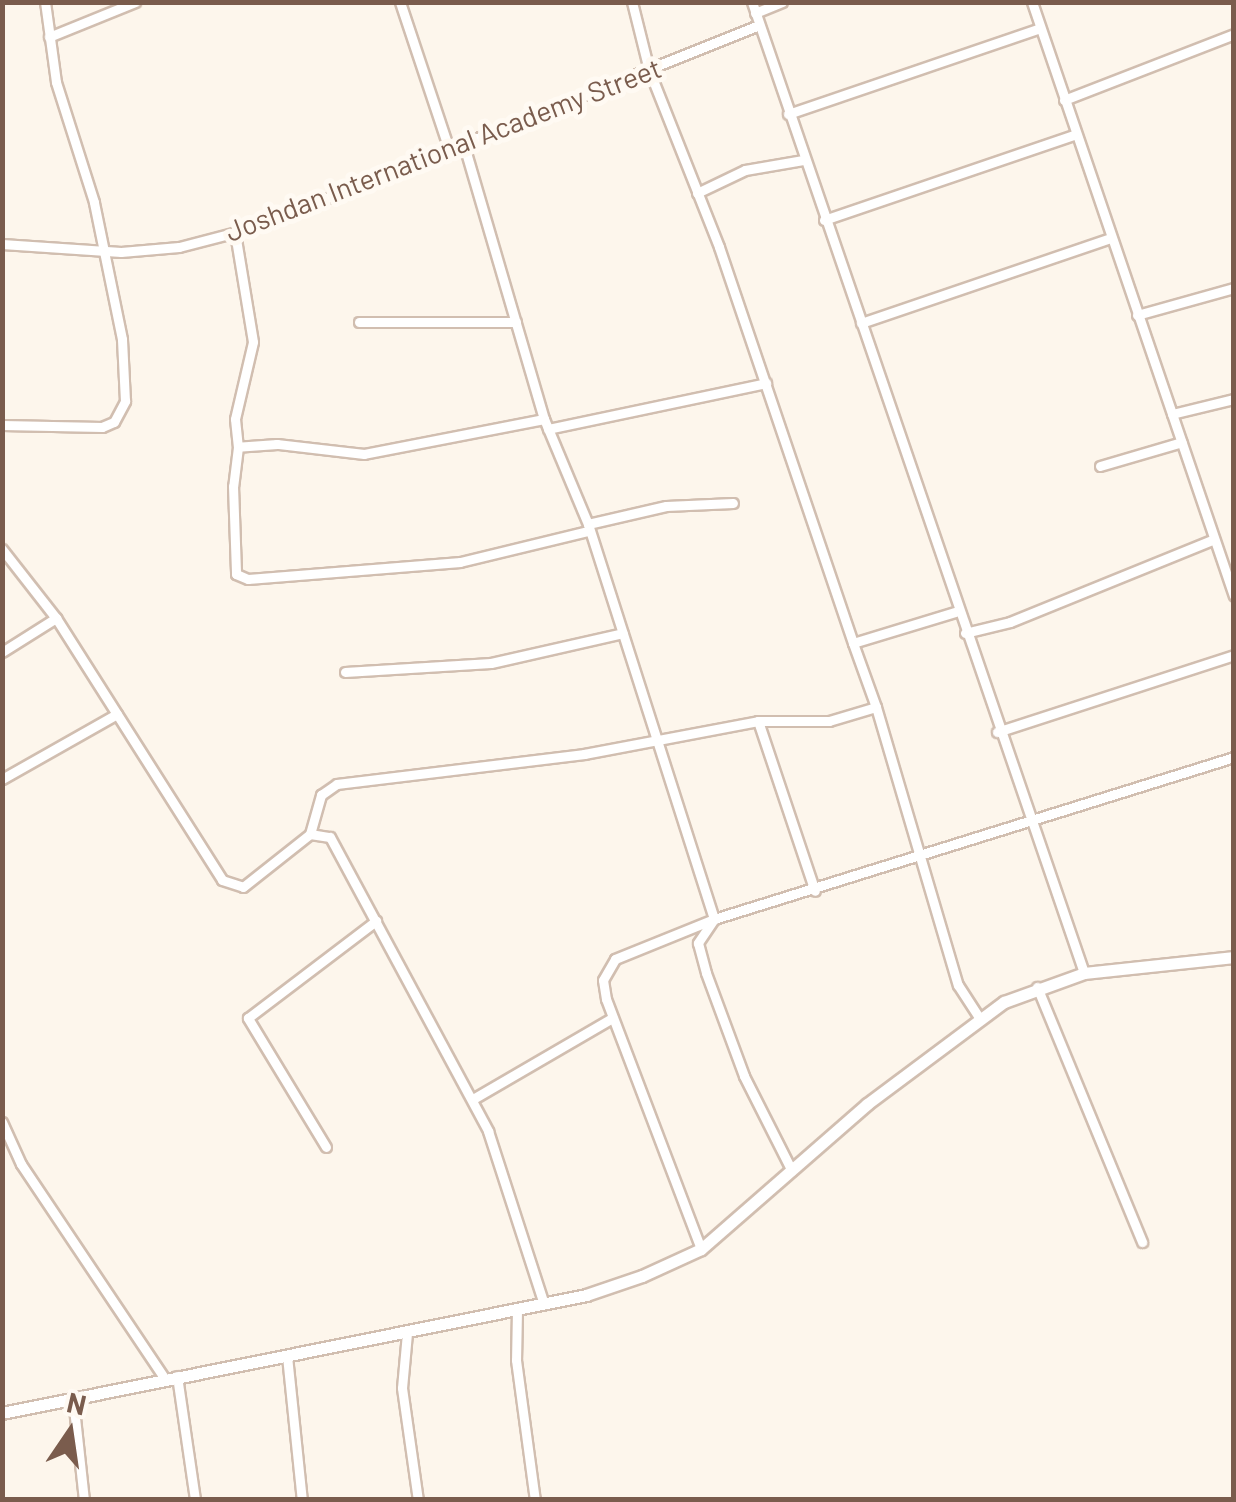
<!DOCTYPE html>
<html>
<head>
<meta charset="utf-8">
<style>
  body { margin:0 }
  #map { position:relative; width:1236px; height:1502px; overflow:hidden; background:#fdf6ec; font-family:Barlow,sans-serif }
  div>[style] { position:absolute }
  .roads { filter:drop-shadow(2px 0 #d1beb0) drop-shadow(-2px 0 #d1beb0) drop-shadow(0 2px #d1beb0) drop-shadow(0 -2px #d1beb0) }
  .minor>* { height:9px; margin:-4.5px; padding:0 4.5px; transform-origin:4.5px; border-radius:4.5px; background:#fff }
  .tertiary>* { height:11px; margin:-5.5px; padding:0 5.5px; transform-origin:5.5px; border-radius:5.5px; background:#fff }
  span { translate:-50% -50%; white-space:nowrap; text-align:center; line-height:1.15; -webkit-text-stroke:10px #fffaf3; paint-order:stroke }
  .street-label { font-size:28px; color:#7a5c4d }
  .frame { position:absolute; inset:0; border:5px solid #7a5c4d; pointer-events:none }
  .north { position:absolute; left:20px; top:1382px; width:100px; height:100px; -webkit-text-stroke:8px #fffaf3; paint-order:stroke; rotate:13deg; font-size:28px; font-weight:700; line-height:40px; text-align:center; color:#7a5c4d }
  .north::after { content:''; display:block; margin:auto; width:35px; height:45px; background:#7a5c4d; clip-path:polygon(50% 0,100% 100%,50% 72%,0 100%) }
</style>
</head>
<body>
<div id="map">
  <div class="roads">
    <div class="minor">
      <div style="left:400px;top:2px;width:152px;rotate:71.6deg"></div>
      <div style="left:632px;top:2px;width:70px;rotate:76deg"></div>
      <div style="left:649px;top:70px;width:190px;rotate:68.4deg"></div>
      <div style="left:719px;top:247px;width:418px;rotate:71.3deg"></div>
      <div style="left:752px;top:2px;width:1026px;rotate:71.12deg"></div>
      <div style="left:1032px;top:2px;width:627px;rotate:71.22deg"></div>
      <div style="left:755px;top:13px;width:29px;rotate:-22deg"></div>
      <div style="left:49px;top:37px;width:93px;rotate:-22.1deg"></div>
      <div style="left:1064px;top:100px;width:182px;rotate:-21.2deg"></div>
      <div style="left:788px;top:114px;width:266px;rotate:-18.8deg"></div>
      <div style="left:463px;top:142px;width:289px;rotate:73.7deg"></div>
      <div style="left:544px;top:419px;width:114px;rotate:67.3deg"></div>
      <div style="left:588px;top:524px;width:415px;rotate:72.3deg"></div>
      <div style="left:714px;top:919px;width:29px;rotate:124deg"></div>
      <div style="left:698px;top:943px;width:31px;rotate:75deg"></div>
      <div style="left:706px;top:973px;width:110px;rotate:69.7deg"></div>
      <div style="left:744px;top:1076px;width:106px;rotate:63.2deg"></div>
      <div style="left:697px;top:193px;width:53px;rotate:-25.6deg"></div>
      <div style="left:745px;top:170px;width:59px;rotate:-9.8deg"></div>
      <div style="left:824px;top:220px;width:266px;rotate:-18.8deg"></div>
      <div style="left:235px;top:233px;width:110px;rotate:80.6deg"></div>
      <div style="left:253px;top:342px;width:79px;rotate:103.2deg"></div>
      <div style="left:235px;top:419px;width:28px;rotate:84deg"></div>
      <div style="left:2px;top:244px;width:119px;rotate:3.8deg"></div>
      <div style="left:121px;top:252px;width:58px;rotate:-4.9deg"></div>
      <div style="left:179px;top:247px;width:75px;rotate:-14.6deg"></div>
      <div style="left:252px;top:228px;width:546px;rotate:-21.82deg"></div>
      <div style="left:1137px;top:315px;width:101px;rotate:-15.6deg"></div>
      <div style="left:359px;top:322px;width:157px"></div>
      <div style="left:861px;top:323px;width:263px;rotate:-18.8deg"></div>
      <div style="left:1172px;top:414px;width:64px;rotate:-13.6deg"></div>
      <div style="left:544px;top:419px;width:183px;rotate:169deg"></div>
      <div style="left:364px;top:454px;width:88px;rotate:-173.4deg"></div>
      <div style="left:277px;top:444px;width:39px;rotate:176deg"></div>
      <div style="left:238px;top:447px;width:39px;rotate:97deg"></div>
      <div style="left:233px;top:486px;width:88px;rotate:88deg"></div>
      <div style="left:236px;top:574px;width:13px;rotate:23deg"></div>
      <div style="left:248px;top:579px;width:213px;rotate:-4.6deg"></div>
      <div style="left:460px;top:562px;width:132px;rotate:-13.6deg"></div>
      <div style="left:2px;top:425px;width:100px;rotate:1.1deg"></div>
      <div style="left:102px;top:427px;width:13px;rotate:-23deg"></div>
      <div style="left:114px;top:422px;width:24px;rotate:-62deg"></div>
      <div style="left:125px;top:401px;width:62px;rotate:-92.8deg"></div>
      <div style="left:122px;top:339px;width:140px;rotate:-101.6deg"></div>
      <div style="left:94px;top:202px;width:126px;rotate:-107.6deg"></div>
      <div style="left:56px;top:82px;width:81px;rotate:-97.8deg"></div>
      <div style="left:548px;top:429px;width:223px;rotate:-11.9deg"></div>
      <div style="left:1100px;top:466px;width:85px;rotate:-16.3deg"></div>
      <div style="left:588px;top:524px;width:80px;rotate:-13deg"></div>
      <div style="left:666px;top:506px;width:67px;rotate:-2.6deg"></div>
      <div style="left:2px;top:549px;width:88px;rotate:52deg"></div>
      <div style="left:56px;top:618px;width:310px;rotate:57.6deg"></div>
      <div style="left:222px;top:880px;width:22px;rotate:18deg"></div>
      <div style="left:243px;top:887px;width:85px;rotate:-38.3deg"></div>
      <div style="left:310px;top:834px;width:20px;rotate:9deg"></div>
      <div style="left:330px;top:837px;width:334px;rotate:61.7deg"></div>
      <div style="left:488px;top:1131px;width:182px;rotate:72.1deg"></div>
      <div style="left:965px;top:633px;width:46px;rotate:-13.7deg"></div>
      <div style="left:1010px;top:622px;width:220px;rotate:-22.1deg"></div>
      <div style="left:2px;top:652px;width:64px;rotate:-32.2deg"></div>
      <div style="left:345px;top:672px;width:146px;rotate:-3.5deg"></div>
      <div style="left:491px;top:663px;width:135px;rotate:-12.8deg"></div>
      <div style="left:876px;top:707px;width:68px;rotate:-109.8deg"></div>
      <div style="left:853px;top:643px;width:107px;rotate:-16.9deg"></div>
      <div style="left:758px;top:721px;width:179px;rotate:71.5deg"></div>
      <div style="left:997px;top:732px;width:249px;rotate:-18deg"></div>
      <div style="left:2px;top:779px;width:132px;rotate:-29.5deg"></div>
      <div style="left:310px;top:834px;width:41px;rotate:-74.2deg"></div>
      <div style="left:321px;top:795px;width:19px;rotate:-35deg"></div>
      <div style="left:337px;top:784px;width:249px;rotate:-6.9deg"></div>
      <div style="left:584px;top:754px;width:177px;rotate:-10.7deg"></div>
      <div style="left:758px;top:721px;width:71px"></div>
      <div style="left:829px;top:721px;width:49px;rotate:-16.6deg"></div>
      <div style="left:876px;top:707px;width:290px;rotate:73.6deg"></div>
      <div style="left:958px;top:985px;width:38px;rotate:57deg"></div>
      <div style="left:1037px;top:987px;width:276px;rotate:67.6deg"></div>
      <div style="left:473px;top:1099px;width:161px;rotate:-30.2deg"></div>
      <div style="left:2px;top:1122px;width:46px;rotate:65.7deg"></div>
      <div style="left:21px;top:1164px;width:257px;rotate:56.2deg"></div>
      <div style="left:326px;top:1147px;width:151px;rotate:-121.2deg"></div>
      <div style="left:248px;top:1018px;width:161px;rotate:-37.2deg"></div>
      <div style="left:701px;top:1249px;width:267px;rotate:-110.8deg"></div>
      <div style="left:606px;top:999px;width:19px;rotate:-99deg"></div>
      <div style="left:603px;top:980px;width:24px;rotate:-60deg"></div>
      <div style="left:615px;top:959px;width:107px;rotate:-22deg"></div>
      <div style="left:714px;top:919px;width:545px;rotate:-17.3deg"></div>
      <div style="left:517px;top:1310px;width:50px;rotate:91.1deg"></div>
      <div style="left:516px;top:1360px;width:141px;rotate:82.3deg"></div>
      <div style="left:407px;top:1333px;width:55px;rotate:95.2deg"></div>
      <div style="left:402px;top:1388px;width:113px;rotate:81.9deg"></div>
      <div style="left:287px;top:1356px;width:145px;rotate:84.1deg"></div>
      <div style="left:177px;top:1376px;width:125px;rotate:81.7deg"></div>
      <div style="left:73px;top:1399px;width:102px;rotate:83.8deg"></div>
    </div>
    <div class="tertiary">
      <div style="left:2px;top:1413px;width:596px;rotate:-11.42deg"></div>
      <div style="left:586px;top:1295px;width:59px;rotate:-18.7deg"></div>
      <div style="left:642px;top:1276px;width:65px;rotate:-24.6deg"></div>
      <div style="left:701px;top:1249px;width:220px;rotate:-41.1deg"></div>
      <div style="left:867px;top:1104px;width:171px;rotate:-36.7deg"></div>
      <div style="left:1004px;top:1002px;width:85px;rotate:-19.9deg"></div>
      <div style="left:1084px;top:973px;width:151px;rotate:-6.1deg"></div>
    </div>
  </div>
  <div class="street-label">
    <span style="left:443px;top:149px;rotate:-21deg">Joshdan International Academy Street</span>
  </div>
  <div class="frame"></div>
  <div class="north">N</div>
</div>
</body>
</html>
